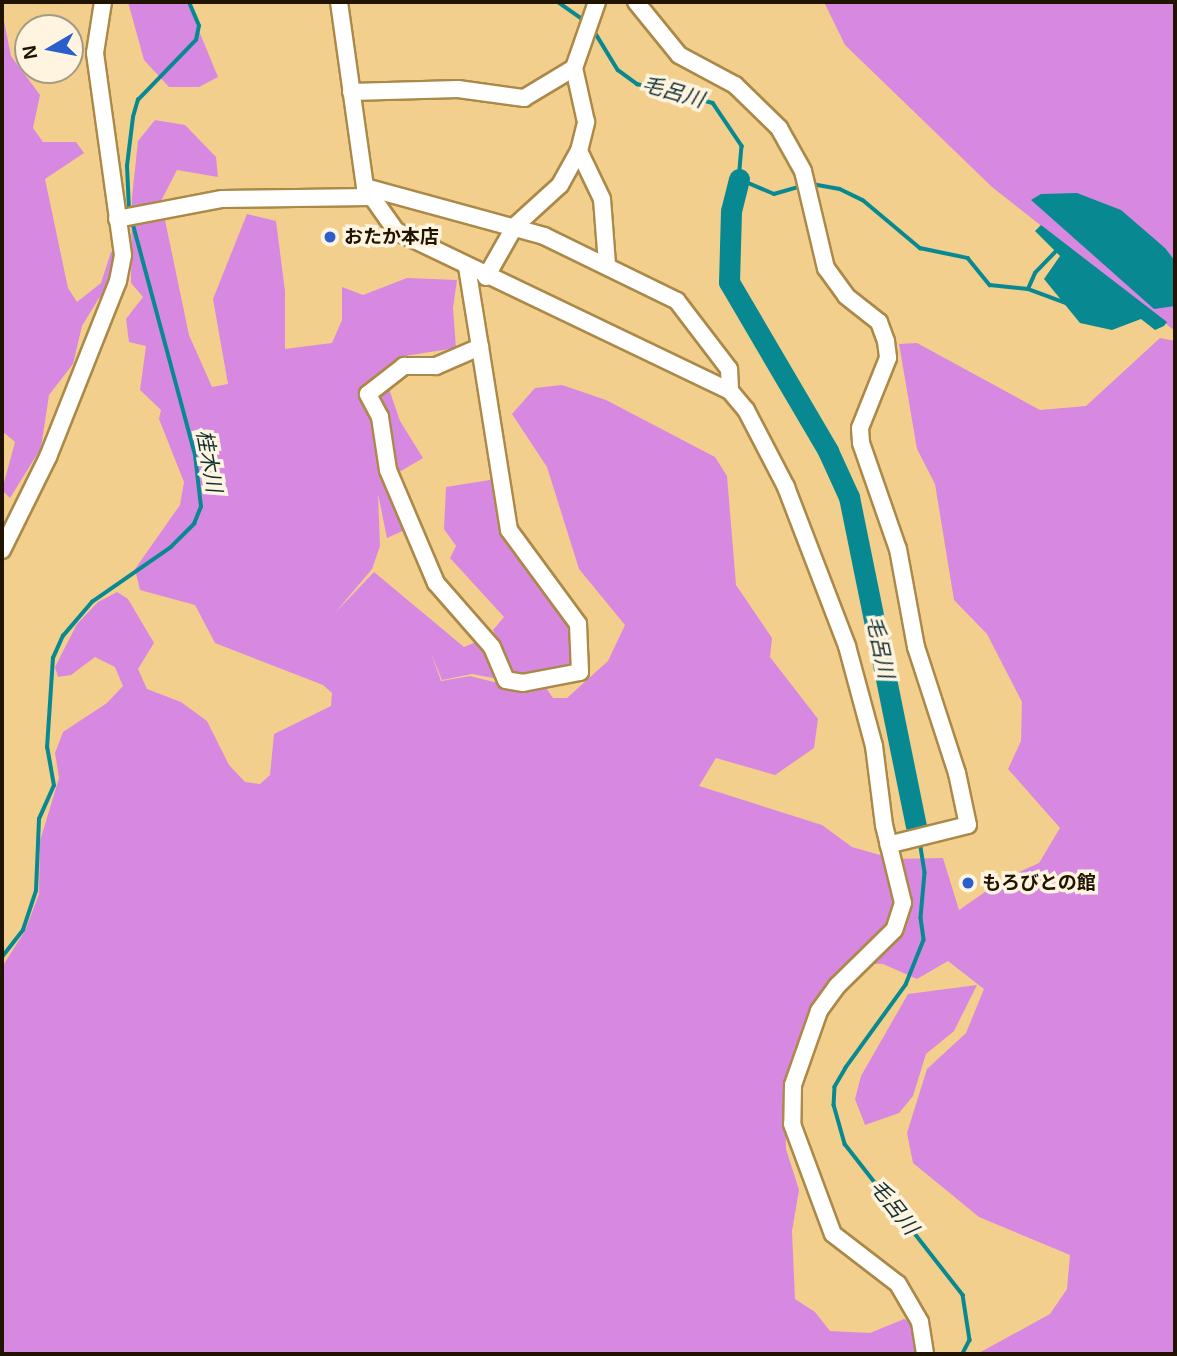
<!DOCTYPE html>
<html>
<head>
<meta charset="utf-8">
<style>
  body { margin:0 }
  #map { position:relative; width:1177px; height:1356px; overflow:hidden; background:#f2cf8c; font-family:Helvetica,"Noto Sans JP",sans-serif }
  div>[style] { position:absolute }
  .green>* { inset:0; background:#d789e1 }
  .water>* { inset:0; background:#088992 }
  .stream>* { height:3.5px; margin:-1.75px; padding:0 1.75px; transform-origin:1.75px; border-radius:1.75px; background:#088992 }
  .river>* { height:21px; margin:-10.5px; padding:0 10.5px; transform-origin:10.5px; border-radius:10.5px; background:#088992 }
  .roads { filter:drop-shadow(2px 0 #ab8948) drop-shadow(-2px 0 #ab8948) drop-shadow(0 2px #ab8948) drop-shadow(0 -2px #ab8948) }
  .minor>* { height:16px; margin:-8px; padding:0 8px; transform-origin:8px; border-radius:8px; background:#fff }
  .dots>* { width:19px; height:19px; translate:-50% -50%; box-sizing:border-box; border:4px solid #fef4e0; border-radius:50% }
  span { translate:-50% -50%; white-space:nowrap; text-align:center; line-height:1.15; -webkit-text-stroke:7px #fef4e0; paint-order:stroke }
  .poi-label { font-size:19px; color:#201300; font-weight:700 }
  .left { translate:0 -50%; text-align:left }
  .water-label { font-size:21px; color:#0e2f32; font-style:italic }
  .frame { position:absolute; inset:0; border:4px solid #201300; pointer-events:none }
  .north { position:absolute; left:14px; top:14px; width:70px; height:70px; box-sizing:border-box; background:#fef4e0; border:2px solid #a59a86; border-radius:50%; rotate:260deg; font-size:19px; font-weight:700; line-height:28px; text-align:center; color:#201300 }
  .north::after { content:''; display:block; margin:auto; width:24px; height:32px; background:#2a5ecc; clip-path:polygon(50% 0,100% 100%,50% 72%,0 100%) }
</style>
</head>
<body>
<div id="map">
  <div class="green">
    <div style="clip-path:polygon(128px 2px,187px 2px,218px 77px,199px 87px,169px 87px,144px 60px)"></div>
    <div style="clip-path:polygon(824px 2px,1175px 2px,1175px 331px,992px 187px,845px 45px)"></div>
    <div style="clip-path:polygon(2px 11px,11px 56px,40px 95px,33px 128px,43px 142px,76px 142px,84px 153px,45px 179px,68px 288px,77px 302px,101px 283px,111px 252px,117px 251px,110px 289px,99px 298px,82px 326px,73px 364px,49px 395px,41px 448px,10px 498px,2px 490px,15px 442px,2px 431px)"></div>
    <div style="clip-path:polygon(155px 120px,185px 125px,216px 157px,218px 177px,177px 170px,161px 201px,189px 335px,212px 387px,228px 384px,213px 299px,247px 214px,276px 221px,285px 291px,285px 349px,332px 343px,342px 320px,342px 287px,363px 295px,407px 278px,457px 280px,453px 308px,456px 348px,398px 357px,387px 383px,400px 421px,423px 458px,389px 478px,409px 528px,387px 538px,378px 494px,380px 546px,372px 569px,335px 613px,374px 572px,464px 647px,483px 639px,503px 680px,472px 674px,442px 680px,431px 653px,441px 681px,470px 676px,526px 690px,546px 688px,553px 698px,567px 698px,608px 661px,625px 625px,579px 569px,547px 467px,512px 414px,535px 388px,562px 385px,606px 400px,715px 457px,727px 476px,736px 585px,772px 638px,770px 657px,818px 719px,814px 748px,775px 775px,716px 758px,699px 786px,822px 825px,852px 847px,894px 859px,943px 858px,959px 910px,1004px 879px,1039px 863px,1060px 828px,1008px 769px,1021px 741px,1022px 702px,987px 634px,954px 600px,935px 484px,917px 449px,899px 344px,917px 343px,1040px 410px,1086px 406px,1160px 338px,1175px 341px,1175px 1354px,977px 1354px,1050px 1314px,1067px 1289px,1070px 1255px,979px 1217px,913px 1163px,907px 1133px,927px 1069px,966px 1033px,984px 989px,948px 961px,917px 979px,883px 964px,846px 963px,815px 1007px,795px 1047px,785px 1096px,786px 1149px,799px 1190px,792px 1231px,795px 1299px,815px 1312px,830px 1331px,870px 1333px,904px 1319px,915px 1325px,933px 1354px,2px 1354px,2px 967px,25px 931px,39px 894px,40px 841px,59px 778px,55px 753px,63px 732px,107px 703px,123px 686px,115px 667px,95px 657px,71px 675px,58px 677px,55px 667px,77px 624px,98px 602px,117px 592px,128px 599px,154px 643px,138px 669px,147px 689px,181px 702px,207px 721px,229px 765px,245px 782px,260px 784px,270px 775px,274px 734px,331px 706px,332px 693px,323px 685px,215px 643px,195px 605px,140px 590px,135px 569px,180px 505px,184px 482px,159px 419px,161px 410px,140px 390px,146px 346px,129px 342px,126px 319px,143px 297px,131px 283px,132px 197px,138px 141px)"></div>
    <div style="clip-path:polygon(496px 479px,505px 532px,574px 625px,576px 669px,522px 679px,511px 674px,493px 630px,504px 617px,450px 558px,456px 546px,444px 529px,446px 487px)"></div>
    <div style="clip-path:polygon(977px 985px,954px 1031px,926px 1054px,913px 1096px,899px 1113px,865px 1125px,855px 1099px,861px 1076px,908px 994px)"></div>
  </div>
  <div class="water">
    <div style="clip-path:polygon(1077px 193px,1121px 210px,1165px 248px,1175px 261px,1175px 306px,1154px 309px,1031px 200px,1041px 194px)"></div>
    <div style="clip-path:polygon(1041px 225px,1167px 322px,1164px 326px,1155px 330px,1141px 319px,1112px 330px,1080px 323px,1044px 279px,1060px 256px,1035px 231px)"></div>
  </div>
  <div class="stream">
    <div style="left:558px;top:2px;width:33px;rotate:35deg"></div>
    <div style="left:593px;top:29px;width:48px;rotate:58.6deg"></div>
    <div style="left:618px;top:70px;width:24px;rotate:36deg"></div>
    <div style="left:637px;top:84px;width:78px;rotate:14deg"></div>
    <div style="left:713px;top:103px;width:52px;rotate:56deg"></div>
    <div style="left:742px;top:146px;width:33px;rotate:95deg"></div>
    <div style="left:739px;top:179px;width:38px;rotate:23deg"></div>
    <div style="left:774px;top:194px;width:29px;rotate:-16deg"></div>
    <div style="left:812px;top:184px;width:28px;rotate:10deg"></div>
    <div style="left:840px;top:189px;width:25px;rotate:26deg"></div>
    <div style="left:863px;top:200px;width:75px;rotate:40.1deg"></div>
    <div style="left:920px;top:248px;width:49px;rotate:11.8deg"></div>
    <div style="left:968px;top:258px;width:35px;rotate:51deg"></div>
    <div style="left:990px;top:285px;width:38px;rotate:6deg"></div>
    <div style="left:1028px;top:289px;width:44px;rotate:20.1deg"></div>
    <div style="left:129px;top:210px;width:44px;rotate:-92.6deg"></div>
    <div style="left:127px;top:166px;width:49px;rotate:-83deg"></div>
    <div style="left:133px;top:117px;width:18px;rotate:-74deg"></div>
    <div style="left:138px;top:100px;width:83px;rotate:-46deg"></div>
    <div style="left:196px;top:40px;width:14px;rotate:-78deg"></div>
    <div style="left:199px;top:26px;width:26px;rotate:-113deg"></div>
    <div style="left:1028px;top:289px;width:17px;rotate:-66deg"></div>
    <div style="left:1035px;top:273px;width:36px;rotate:-46deg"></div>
    <div style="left:916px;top:825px;width:8px;rotate:76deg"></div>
    <div style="left:920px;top:841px;width:32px;rotate:81deg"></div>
    <div style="left:925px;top:873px;width:45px;rotate:95.1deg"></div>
    <div style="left:921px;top:918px;width:22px;rotate:82deg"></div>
    <div style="left:924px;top:940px;width:48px;rotate:111.8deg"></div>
    <div style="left:906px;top:985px;width:102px;rotate:125.9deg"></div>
    <div style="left:846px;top:1068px;width:22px;rotate:120deg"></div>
    <div style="left:835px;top:1087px;width:18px;rotate:93deg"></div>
    <div style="left:834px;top:1105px;width:41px;rotate:74.2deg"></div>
    <div style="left:845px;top:1144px;width:192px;rotate:52deg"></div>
    <div style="left:963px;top:1295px;width:46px;rotate:81.2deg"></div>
    <div style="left:970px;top:1340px;width:16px;rotate:117deg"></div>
    <div style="left:2px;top:957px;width:34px;rotate:-52deg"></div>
    <div style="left:23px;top:930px;width:41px;rotate:-71.6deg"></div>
    <div style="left:36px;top:891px;width:72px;rotate:-87.6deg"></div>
    <div style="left:39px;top:819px;width:36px;rotate:-66deg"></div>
    <div style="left:54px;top:786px;width:39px;rotate:-100deg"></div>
    <div style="left:47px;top:748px;width:90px;rotate:-86.2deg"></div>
    <div style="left:53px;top:658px;width:24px;rotate:-66deg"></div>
    <div style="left:63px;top:636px;width:45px;rotate:-49.5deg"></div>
    <div style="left:92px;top:602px;width:96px;rotate:-34.8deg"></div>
    <div style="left:171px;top:547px;width:33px;rotate:-45deg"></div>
    <div style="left:194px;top:524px;width:18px;rotate:-68deg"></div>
    <div style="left:201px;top:507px;width:52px;rotate:-96.6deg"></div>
    <div style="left:195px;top:455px;width:242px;rotate:-105.1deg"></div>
  </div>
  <div class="river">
    <div style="left:739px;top:179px;width:33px;rotate:104deg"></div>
    <div style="left:731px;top:211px;width:71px;rotate:91.6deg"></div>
    <div style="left:729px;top:282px;width:196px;rotate:59.6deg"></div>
    <div style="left:828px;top:451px;width:51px;rotate:65.5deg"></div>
    <div style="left:849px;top:497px;width:335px;rotate:78.5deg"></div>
  </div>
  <div class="roads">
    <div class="minor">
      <div style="left:339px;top:2px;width:187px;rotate:82deg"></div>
      <div style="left:365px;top:187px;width:54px;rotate:54.8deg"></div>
      <div style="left:396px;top:231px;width:370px;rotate:25.6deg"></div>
      <div style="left:730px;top:391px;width:25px;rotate:50deg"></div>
      <div style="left:746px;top:410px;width:87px;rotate:62.5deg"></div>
      <div style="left:786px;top:487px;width:170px;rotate:69deg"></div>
      <div style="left:847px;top:646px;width:104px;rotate:74.9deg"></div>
      <div style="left:874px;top:746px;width:80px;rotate:82.8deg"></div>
      <div style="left:884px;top:825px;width:80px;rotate:76.3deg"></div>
      <div style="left:903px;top:903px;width:28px;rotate:108deg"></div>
      <div style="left:894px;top:930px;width:80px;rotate:135.5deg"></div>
      <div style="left:837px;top:986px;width:31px;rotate:126deg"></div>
      <div style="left:819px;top:1011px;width:78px;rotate:109.4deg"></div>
      <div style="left:793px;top:1085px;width:39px;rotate:91deg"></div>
      <div style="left:792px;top:1124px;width:117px;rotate:69.6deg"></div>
      <div style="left:833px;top:1234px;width:82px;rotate:37.6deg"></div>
      <div style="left:898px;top:1284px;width:44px;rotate:59.9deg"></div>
      <div style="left:920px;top:1322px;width:32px;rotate:81deg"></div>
      <div style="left:636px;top:2px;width:68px;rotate:50.9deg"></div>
      <div style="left:679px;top:55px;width:64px;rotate:28.2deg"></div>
      <div style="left:735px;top:85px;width:62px;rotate:44.3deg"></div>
      <div style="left:779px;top:128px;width:49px;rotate:60.8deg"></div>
      <div style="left:803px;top:171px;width:100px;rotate:76.7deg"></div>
      <div style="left:826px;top:268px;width:34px;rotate:54deg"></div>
      <div style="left:846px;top:296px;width:42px;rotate:38.2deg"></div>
      <div style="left:879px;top:322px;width:20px;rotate:70deg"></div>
      <div style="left:886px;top:341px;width:17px;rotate:83deg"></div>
      <div style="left:888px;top:358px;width:75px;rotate:111.8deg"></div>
      <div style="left:860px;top:428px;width:15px;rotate:86deg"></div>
      <div style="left:861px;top:443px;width:112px;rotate:70.8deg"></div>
      <div style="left:898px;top:549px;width:100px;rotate:79.6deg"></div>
      <div style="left:916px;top:647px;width:133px;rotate:72deg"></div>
      <div style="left:957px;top:773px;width:53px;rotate:78.1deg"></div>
      <div style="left:968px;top:825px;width:82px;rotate:166deg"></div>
      <div style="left:351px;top:92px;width:107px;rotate:-1.6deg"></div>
      <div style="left:458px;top:89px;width:67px;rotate:7.8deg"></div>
      <div style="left:524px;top:98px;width:58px;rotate:-31deg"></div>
      <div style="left:574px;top:68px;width:70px;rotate:-70.8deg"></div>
      <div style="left:579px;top:151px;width:53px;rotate:64.4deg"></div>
      <div style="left:602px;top:199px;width:65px;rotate:85.6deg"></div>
      <div style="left:365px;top:187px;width:186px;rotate:15.3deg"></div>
      <div style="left:544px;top:236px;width:148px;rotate:26deg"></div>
      <div style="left:677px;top:301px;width:86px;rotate:52.6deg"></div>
      <div style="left:729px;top:369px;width:22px;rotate:87deg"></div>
      <div style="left:117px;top:219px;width:107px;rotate:-10.8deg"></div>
      <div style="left:222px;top:199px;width:148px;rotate:-0.8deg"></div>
      <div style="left:467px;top:267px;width:81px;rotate:80.8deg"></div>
      <div style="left:486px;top:277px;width:59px;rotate:-60.4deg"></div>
      <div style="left:515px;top:226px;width:61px;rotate:-42.3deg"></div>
      <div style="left:560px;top:185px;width:39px;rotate:-61deg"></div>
      <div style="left:579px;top:151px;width:30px;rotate:-76deg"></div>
      <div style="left:586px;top:122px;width:55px;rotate:-102.5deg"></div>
      <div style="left:480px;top:347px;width:185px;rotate:81deg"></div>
      <div style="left:509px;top:530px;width:117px;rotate:53.7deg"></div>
      <div style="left:578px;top:624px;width:48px;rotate:87.6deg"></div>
      <div style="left:580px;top:672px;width:58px;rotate:169.1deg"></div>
      <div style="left:523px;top:683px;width:17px;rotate:-170deg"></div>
      <div style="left:506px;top:680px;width:36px;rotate:-113deg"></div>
      <div style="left:492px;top:647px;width:85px;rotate:-131.2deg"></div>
      <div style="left:436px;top:583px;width:123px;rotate:-113deg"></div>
      <div style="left:388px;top:470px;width:54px;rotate:-98.6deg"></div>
      <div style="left:380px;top:417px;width:26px;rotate:-118deg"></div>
      <div style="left:368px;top:394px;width:46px;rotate:-37.9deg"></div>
      <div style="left:404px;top:366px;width:32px"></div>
      <div style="left:436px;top:366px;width:48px;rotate:-23.4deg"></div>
      <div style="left:2px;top:550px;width:104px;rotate:-63.7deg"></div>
      <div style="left:48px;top:457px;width:189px;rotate:-68.3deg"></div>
      <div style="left:118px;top:281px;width:26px;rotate:-79deg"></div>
      <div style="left:123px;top:255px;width:204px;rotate:-97.9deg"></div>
      <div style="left:95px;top:53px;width:52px;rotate:-81.1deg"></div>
    </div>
  </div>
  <div class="dots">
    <div style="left:330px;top:237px;background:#2a5ecc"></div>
    <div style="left:968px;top:883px;background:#2a5ecc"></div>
  </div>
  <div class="poi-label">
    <span class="left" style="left:344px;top:237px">おたか本店</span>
    <span class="left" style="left:982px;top:883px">もろびとの館</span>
  </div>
  <div class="water-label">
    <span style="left:673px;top:92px;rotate:16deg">毛呂川</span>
    <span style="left:209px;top:461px;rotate:80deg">桂木川</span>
    <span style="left:880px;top:647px;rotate:78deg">毛呂川</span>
    <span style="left:894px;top:1207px;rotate:52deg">毛呂川</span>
  </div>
  <div class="frame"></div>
  <div class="north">N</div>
</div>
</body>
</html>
